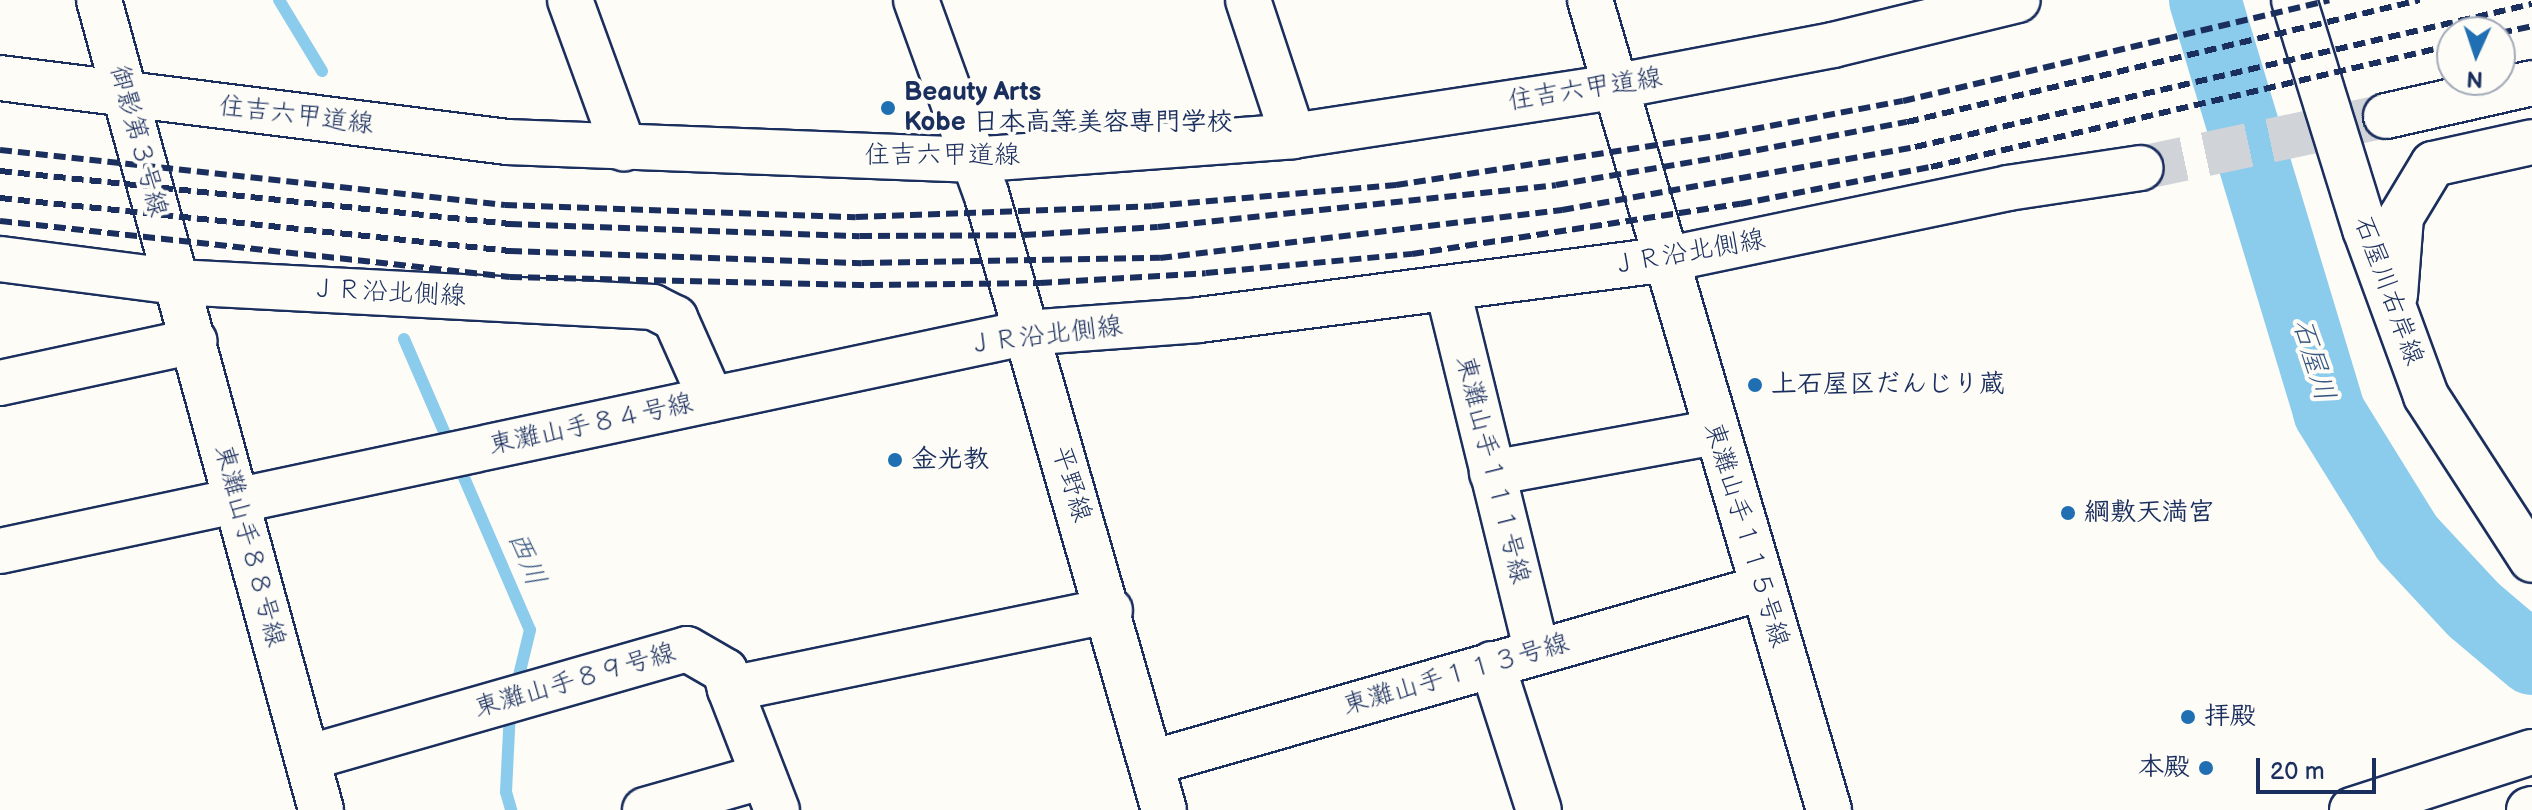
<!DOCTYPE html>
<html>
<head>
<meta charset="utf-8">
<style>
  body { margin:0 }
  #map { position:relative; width:2532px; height:810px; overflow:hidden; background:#fdfcf7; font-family:"Balsamiq Sans","Klee One",sans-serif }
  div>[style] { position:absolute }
  .stream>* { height:12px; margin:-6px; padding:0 6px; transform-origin:6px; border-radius:6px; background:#8bcbec }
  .river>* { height:72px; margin:-36px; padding:0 36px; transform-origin:36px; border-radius:36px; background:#8bcbec }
  .minor-tunnel>* { height:44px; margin-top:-22px; transform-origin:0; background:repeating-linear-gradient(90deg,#d0d3d8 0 44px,transparent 0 66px) }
  .roads { filter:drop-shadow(2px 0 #1b2f5e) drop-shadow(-2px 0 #1b2f5e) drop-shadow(0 2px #1b2f5e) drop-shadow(0 -2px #1b2f5e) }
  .minor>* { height:44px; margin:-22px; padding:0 22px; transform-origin:22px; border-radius:22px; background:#fdfcf7 }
  .rail>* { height:6px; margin-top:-3px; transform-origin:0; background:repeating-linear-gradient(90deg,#1b2f5e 0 12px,transparent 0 18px) }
  .dots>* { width:22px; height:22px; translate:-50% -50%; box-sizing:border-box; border:4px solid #fdfcf7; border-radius:50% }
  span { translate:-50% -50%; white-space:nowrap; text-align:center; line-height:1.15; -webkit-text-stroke:8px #fdfcf7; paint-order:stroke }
  .street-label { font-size:26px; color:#1b2f5e }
  .poi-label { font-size:26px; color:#1b2f5e; font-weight:700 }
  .left { translate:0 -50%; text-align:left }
  .right { translate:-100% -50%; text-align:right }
  .water-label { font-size:28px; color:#375682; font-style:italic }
  .north { position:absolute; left:2436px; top:16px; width:80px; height:80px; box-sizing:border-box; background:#fdfcf7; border:2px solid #a3aaba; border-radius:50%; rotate:183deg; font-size:22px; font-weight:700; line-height:32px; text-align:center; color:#1b2f5e }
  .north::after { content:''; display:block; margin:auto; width:28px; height:36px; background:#1f6fb2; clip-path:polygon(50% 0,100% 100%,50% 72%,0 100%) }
  .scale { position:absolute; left:2256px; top:758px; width:120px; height:36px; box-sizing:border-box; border:4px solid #1b2f5e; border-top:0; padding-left:10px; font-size:24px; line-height:28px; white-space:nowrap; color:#1b2f5e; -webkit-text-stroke:6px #fdfcf7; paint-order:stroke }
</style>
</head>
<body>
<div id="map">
  <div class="stream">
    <div style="left:279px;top:0;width:83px;rotate:58.8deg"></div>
    <div style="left:404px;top:339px;width:317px;rotate:66.6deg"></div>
    <div style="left:530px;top:630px;width:60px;rotate:103.6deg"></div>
    <div style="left:510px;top:710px;width:82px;rotate:92.8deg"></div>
    <div style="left:506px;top:792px;width:19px;rotate:74deg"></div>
  </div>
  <div class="river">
    <div style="left:2205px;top:0;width:430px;rotate:73.2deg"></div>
    <div style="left:2329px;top:412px;width:148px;rotate:58.2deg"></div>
    <div style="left:2407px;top:538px;width:98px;rotate:47.1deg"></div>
    <div style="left:2474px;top:610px;width:76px;rotate:40.2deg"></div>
  </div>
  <div class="minor-tunnel">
    <div style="left:2141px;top:168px;width:250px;rotate:-12deg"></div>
  </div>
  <div class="roads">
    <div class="minor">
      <div style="left:99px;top:0;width:840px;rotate:74.67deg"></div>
      <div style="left:570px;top:0;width:158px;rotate:70deg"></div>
      <div style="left:916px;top:0;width:205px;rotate:70.1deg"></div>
      <div style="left:986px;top:193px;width:642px;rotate:73.91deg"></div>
      <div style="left:1248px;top:0;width:143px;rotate:71.7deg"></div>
      <div style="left:1590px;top:0;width:845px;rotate:73.56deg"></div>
      <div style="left:2294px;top:0;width:240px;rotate:72.8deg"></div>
      <div style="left:2365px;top:229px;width:178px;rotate:69.9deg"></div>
      <div style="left:2426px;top:396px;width:195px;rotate:57.1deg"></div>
      <div style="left:0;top:78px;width:511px;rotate:7.19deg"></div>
      <div style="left:507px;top:142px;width:463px;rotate:2.2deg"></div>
      <div style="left:970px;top:160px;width:324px;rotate:-4.2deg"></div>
      <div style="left:1293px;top:136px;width:329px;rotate:-8.7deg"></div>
      <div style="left:1618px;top:86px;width:219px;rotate:-10.8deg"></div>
      <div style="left:1833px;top:45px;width:190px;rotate:-13.7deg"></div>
      <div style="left:2386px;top:116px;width:150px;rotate:-12.7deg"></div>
      <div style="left:0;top:259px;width:177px;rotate:7.4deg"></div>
      <div style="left:176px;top:282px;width:478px;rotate:3deg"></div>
      <div style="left:653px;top:307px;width:25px;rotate:27deg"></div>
      <div style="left:675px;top:318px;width:89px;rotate:66deg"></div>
      <div style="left:1448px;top:290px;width:372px;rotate:76.2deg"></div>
      <div style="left:2395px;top:295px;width:78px;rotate:-85.6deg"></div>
      <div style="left:2401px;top:217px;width:62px;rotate:-58.9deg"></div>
      <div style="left:2433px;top:164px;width:101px;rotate:-12.5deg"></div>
      <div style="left:0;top:383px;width:199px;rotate:-12.2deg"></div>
      <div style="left:1492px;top:473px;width:227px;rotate:-10.4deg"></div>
      <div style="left:0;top:551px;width:1047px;rotate:-12.02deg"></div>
      <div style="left:1024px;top:333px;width:175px;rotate:-4.2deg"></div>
      <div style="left:1199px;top:320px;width:469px;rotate:-7.4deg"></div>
      <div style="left:1664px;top:260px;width:351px;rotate:-11.8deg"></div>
      <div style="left:2008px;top:188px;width:134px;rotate:-8.6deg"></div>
      <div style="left:1492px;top:664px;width:153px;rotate:72.2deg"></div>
      <div style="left:730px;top:689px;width:130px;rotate:68.8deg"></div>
      <div style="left:307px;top:758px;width:395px;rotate:-16deg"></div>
      <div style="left:687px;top:649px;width:44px;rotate:30.1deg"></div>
      <div style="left:725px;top:671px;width:19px;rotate:74deg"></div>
      <div style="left:730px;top:689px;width:388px;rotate:-11.7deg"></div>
      <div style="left:1151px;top:763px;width:636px;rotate:-15.98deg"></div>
      <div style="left:645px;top:810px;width:121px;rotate:-15.9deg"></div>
      <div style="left:2352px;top:810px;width:189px;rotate:-17.9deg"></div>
      <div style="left:2529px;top:810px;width:3px;rotate:-18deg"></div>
    </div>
  </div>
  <div class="rail">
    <div style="left:2500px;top:33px;width:33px;rotate:-12deg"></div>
    <div style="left:0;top:150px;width:508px;rotate:6.22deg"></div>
    <div style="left:505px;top:205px;width:351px;rotate:2deg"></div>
    <div style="left:856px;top:217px;width:296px;rotate:-2.1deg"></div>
    <div style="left:1152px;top:206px;width:245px;rotate:-4.9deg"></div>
    <div style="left:1396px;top:185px;width:325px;rotate:-8.7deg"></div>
    <div style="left:1717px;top:136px;width:189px;rotate:-10.7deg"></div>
    <div style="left:1903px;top:101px;width:438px;rotate:-13.3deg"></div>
    <div style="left:0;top:171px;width:513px;rotate:5.93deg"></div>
    <div style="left:510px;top:224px;width:350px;rotate:2deg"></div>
    <div style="left:860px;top:236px;width:164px;rotate:-0.3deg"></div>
    <div style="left:1024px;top:235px;width:134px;rotate:-3.4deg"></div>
    <div style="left:1158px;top:227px;width:400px;rotate:-6deg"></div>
    <div style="left:1556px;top:185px;width:167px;rotate:-9.6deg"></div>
    <div style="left:1721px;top:157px;width:189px;rotate:-10.7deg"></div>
    <div style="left:1907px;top:122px;width:527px;rotate:-13.38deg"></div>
    <div style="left:0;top:198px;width:513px;rotate:5.93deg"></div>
    <div style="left:510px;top:251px;width:352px;rotate:2deg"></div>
    <div style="left:862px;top:263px;width:298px;rotate:-1deg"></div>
    <div style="left:1160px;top:258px;width:405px;rotate:-6.8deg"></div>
    <div style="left:1562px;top:210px;width:359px;rotate:-10.1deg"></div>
    <div style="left:1915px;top:147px;width:633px;rotate:-13.05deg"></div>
    <div style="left:0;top:221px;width:513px;rotate:6.27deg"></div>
    <div style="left:510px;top:277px;width:361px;rotate:1.3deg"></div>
    <div style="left:871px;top:285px;width:169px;rotate:-0.7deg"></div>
    <div style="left:1040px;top:283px;width:166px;rotate:-3.4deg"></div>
    <div style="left:1206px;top:273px;width:207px;rotate:-5.3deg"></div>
    <div style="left:1412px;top:254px;width:332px;rotate:-8.7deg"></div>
    <div style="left:1740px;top:204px;width:195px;rotate:-11deg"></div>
    <div style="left:1931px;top:167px;width:535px;rotate:-13.18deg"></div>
  </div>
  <div class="dots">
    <div style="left:888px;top:108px;background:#1f6fb2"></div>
    <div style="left:1755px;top:385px;background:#1f6fb2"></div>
    <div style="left:895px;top:460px;background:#1f6fb2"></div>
    <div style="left:2068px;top:513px;background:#1f6fb2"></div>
    <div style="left:2188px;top:717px;background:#1f6fb2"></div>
    <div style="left:2206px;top:768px;background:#1f6fb2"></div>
  </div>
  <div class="street-label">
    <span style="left:1585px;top:90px;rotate:-9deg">住吉六甲道線</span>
    <span style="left:296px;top:116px;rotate:7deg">住吉六甲道線</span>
    <span style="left:138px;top:141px;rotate:75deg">御影第３号線</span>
    <span style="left:942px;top:156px">住吉六甲道線</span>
    <span style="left:1688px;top:253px;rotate:-10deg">ＪＲ沿北側線</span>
    <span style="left:2388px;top:291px;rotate:70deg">石屋川右岸線</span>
    <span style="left:388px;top:293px;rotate:3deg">ＪＲ沿北側線</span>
    <span style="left:1045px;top:336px;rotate:-7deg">ＪＲ沿北側線</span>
    <span style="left:591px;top:425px;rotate:-12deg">東灘山手８４号線</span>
    <span style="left:1492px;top:470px;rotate:76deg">東灘山手１１１号線</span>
    <span style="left:1071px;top:484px;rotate:73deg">平野線</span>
    <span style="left:1746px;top:535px;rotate:73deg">東灘山手１１５号線</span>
    <span style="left:249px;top:546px;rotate:75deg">東灘山手８８号線</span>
    <span style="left:1456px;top:675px;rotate:-16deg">東灘山手１１３号線</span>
    <span style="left:575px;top:681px;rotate:-16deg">東灘山手８９号線</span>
  </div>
  <div class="poi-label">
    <span class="left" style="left:904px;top:108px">Beauty Arts<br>Kobe 日本高等美容専門学校</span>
    <span class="left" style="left:1771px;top:385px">上石屋区だんじり蔵</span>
    <span class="left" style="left:911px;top:460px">金光教</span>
    <span class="left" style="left:2084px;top:513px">綱敷天満宮</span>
    <span class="left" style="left:2204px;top:717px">拝殿</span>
    <span class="right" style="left:2190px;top:768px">本殿</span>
  </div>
  <div class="water-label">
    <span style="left:2313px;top:360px;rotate:73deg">石屋川</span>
    <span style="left:526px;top:559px;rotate:67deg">西川</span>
  </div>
  <div class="north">N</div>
  <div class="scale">20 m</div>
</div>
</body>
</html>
